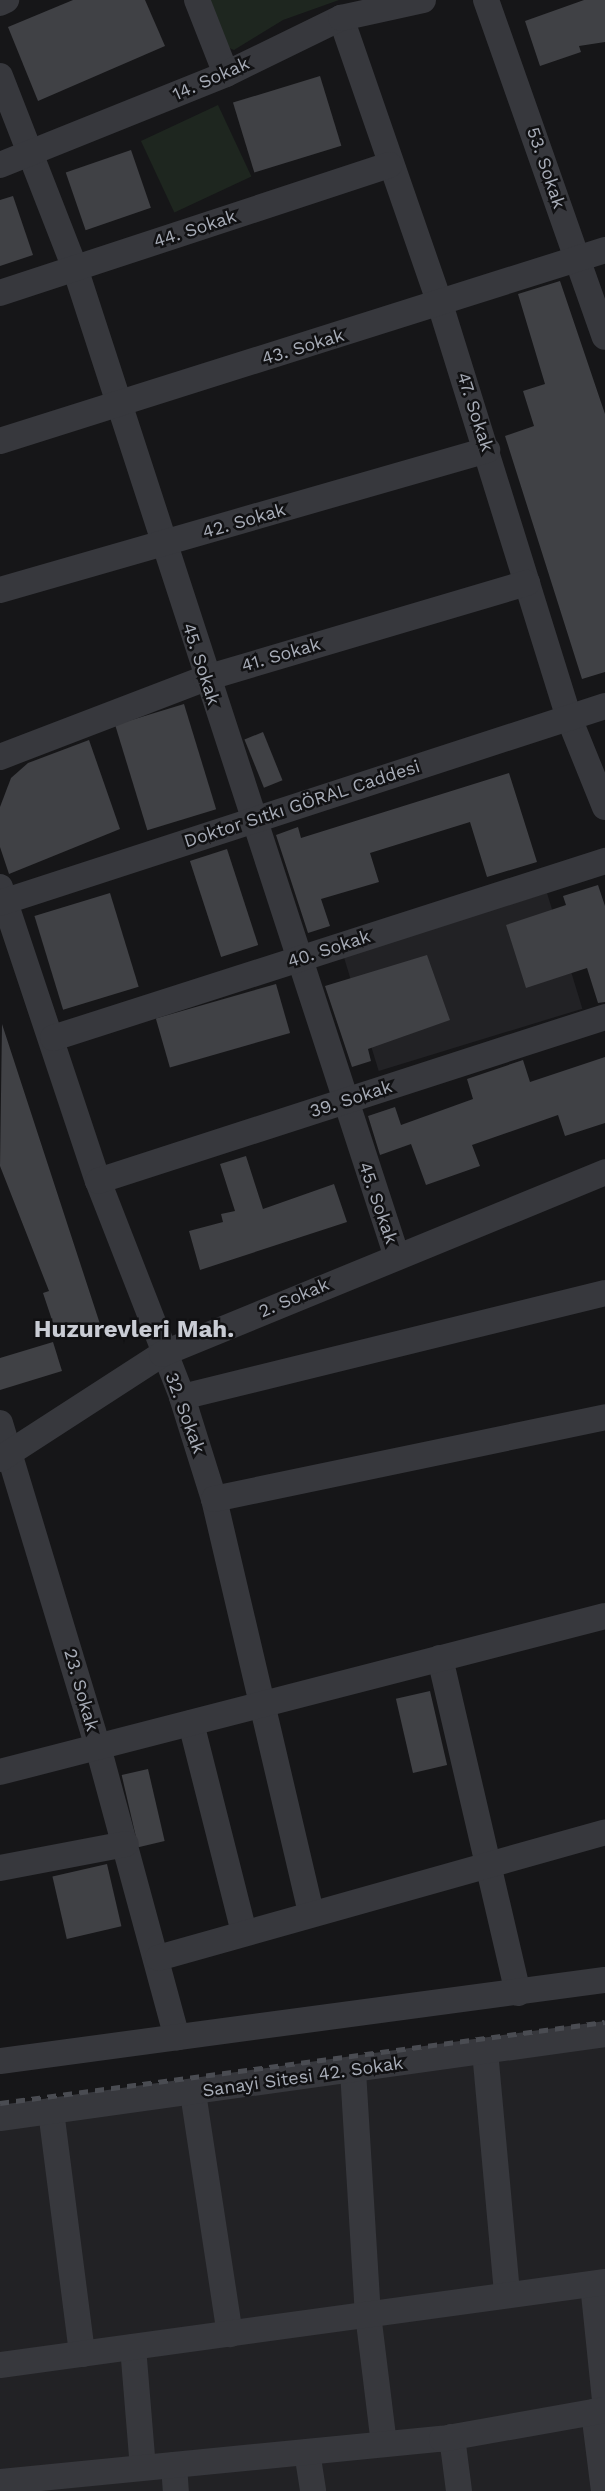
<!DOCTYPE html>
<html>
<head>
<meta charset="utf-8">
<style>
  body { margin:0 }
  #map { position:relative; width:605px; height:2491px; overflow:hidden; background:#161618; font-family:"Work Sans",sans-serif }
  div>[style] { position:absolute }
  .built>* { inset:0; background:#222225; transform-origin:0 0 }
  .green>* { inset:0; background:#1e261f; transform-origin:0 0 }
  .building>* { inset:0; background:#404145; transform-origin:0 0 }
  .minor>* { height:26px; margin:-13px; padding:0 13px; transform-origin:13px; border-radius:13px; background:#37383d }
  .rail>* { height:5px; margin-top:-2.5px; transform-origin:0; background:repeating-linear-gradient(90deg,#4a4c52 0 9px,transparent 0 16px) }
  span { translate:-50% -50%; white-space:nowrap; text-align:center; line-height:1.15; -webkit-text-stroke:5px #111113; paint-order:stroke }
  .street-label { font-size:18px; color:#a8adb8 }
  .district-label { font-size:24px; color:#c9ccd4; font-weight:700 }
</style>
</head>
<body>
<div id="map">
  <div class="built">
    <div style="left:547px;top:893px;width:121px;height:213px;rotate:73deg"></div>
    <div style="clip-path:polygon(605px 2042px,605px 2491px,0 2491px,0 2127px)"></div>
  </div>
  <div class="green">
    <div style="clip-path:polygon(206px 0,339px 0,283px 20px,234px 50px,220px 44px)"></div>
    <div style="left:218px;top:105px;width:79px;height:85px;rotate:65deg"></div>
  </div>
  <div class="building">
    <div style="clip-path:polygon(73px 0,145px 0,165px 46px,38px 101px,8px 27px)"></div>
    <div style="clip-path:polygon(584px 0,605px 0,605px 42px,579px 46px,581px 52px,540px 66px,525px 21px)"></div>
    <div style="left:320px;top:76px;width:73px;height:91px;rotate:73deg"></div>
    <div style="left:131px;top:150px;width:61px;height:69px;rotate:71deg"></div>
    <div style="clip-path:polygon(13px 196px,33px 255px,0 266px,0 200px)"></div>
    <div style="clip-path:polygon(560px 281px,605px 414px,605px 672px,582px 679px,505px 436px,534px 426px,523px 391px,545px 384px,518px 294px)"></div>
    <div style="left:184px;top:704px;width:110px;height:72px;rotate:73deg"></div>
    <div style="left:263px;top:732px;width:52px;height:20px;rotate:68deg"></div>
    <div style="clip-path:polygon(89px 740px,120px 829px,9px 874px,0 847px,0 807px,11px 778px,28px 763px)"></div>
    <div style="clip-path:polygon(509px 773px,537px 862px,487px 877px,470px 822px,370px 853px,379px 882px,321px 899px,330px 926px,308px 933px,276px 835px,298px 827px,301px 838px)"></div>
    <div style="left:227px;top:849px;width:101px;height:39px;rotate:72deg"></div>
    <div style="clip-path:polygon(598px 885px,605px 906px,605px 1002px,598px 1003px,587px 968px,526px 988px,506px 925px,566px 905px,563px 896px)"></div>
    <div style="left:110px;top:893px;width:98px;height:79px;rotate:73deg"></div>
    <div style="clip-path:polygon(427px 955px,450px 1020px,368px 1049px,371px 1061px,352px 1067px,325px 986px)"></div>
    <div style="left:276px;top:984px;width:51px;height:125px;rotate:74deg"></div>
    <div style="clip-path:polygon(2px 1024px,100px 1324px,58px 1338px,43px 1293px,49px 1291px,0 1166px)"></div>
    <div style="clip-path:polygon(605px 1057px,605px 1123px,565px 1136px,558px 1115px,472px 1145px,480px 1166px,426px 1185px,411px 1144px,380px 1155px,368px 1116px,395px 1107px,401px 1125px,473px 1099px,467px 1079px,523px 1060px,530px 1082px)"></div>
    <div style="clip-path:polygon(246px 1156px,263px 1209px,334px 1184px,347px 1222px,200px 1270px,189px 1231px,223px 1222px,221px 1214px,235px 1211px,220px 1164px)"></div>
    <div style="clip-path:polygon(53px 1342px,62px 1371px,0 1390px,0 1358px)"></div>
    <div style="left:430px;top:1691px;width:76px;height:35px;rotate:77deg"></div>
    <div style="left:148px;top:1769px;width:74px;height:27px;rotate:77deg"></div>
    <div style="left:107px;top:1864px;width:64px;height:56px;rotate:77deg"></div>
  </div>
  <div class="minor">
    <div style="left:197px;top:0;width:79px;rotate:68.6deg"></div>
    <div style="left:486px;top:0;width:357px;rotate:70.6deg"></div>
    <div style="left:0;top:3px;width:7px;rotate:-27deg"></div>
    <div style="left:341px;top:18px;width:303px;rotate:70.9deg"></div>
    <div style="left:440px;top:304px;width:434px;rotate:72.7deg"></div>
    <div style="left:569px;top:718px;width:96px;rotate:68deg"></div>
    <div style="left:0;top:76px;width:206px;rotate:68.7deg"></div>
    <div style="left:75px;top:268px;width:1037px;rotate:71.97deg"></div>
    <div style="left:0;top:165px;width:244px;rotate:-21.9deg"></div>
    <div style="left:226px;top:74px;width:128px;rotate:-26deg"></div>
    <div style="left:341px;top:18px;width:84px;rotate:-12.4deg"></div>
    <div style="left:0;top:293px;width:410px;rotate:-18.2deg"></div>
    <div style="left:0;top:441px;width:634px;rotate:-17.52deg"></div>
    <div style="left:0;top:590px;width:507px;rotate:-16.04deg"></div>
    <div style="left:0;top:757px;width:221px;rotate:-21deg"></div>
    <div style="left:206px;top:678px;width:335px;rotate:-16.5deg"></div>
    <div style="left:0;top:887px;width:310px;rotate:71.6deg"></div>
    <div style="left:98px;top:1181px;width:232px;rotate:68.7deg"></div>
    <div style="left:182px;top:1397px;width:107px;rotate:72.6deg"></div>
    <div style="left:214px;top:1499px;width:425px;rotate:76.8deg"></div>
    <div style="left:0;top:903px;width:636px;rotate:-18.04deg"></div>
    <div style="left:53px;top:1038px;width:580px;rotate:-17.78deg"></div>
    <div style="left:98px;top:1181px;width:533px;rotate:-17.92deg"></div>
    <div style="left:182px;top:1397px;width:436px;rotate:-13.8deg"></div>
    <div style="left:0;top:1423px;width:338px;rotate:73.2deg"></div>
    <div style="left:98px;top:1747px;width:301px;rotate:74.8deg"></div>
    <div style="left:0;top:1459px;width:193px;rotate:-32.9deg"></div>
    <div style="left:162px;top:1354px;width:479px;rotate:-22.3deg"></div>
    <div style="left:214px;top:1499px;width:400px;rotate:-11.8deg"></div>
    <div style="left:440px;top:1658px;width:344px;rotate:76.9deg"></div>
    <div style="left:191px;top:1723px;width:216px;rotate:75.8deg"></div>
    <div style="left:0;top:1772px;width:625px;rotate:-14.46deg"></div>
    <div style="left:0;top:1868px;width:128px;rotate:-10.8deg"></div>
    <div style="left:158px;top:1958px;width:464px;rotate:-15.7deg"></div>
    <div style="left:485px;top:2051px;width:245px;rotate:84.8deg"></div>
    <div style="left:0;top:2061px;width:610px;rotate:-7.63deg"></div>
    <div style="left:353px;top:2071px;width:243px;rotate:86.5deg"></div>
    <div style="left:368px;top:2314px;width:131px;rotate:83deg"></div>
    <div style="left:193px;top:2093px;width:244px;rotate:81.3deg"></div>
    <div style="left:51px;top:2111px;width:245px;rotate:82.7deg"></div>
    <div style="left:0;top:2118px;width:611px;rotate:-7.9deg"></div>
    <div style="left:593px;top:2284px;width:118px;rotate:84.1deg"></div>
    <div style="left:133px;top:2347px;width:121px;rotate:85.3deg"></div>
    <div style="left:0;top:2365px;width:611px;rotate:-7.81deg"></div>
    <div style="left:594px;top:2412px;width:80px;rotate:82.8deg"></div>
    <div style="left:452px;top:2437px;width:54px;rotate:82.6deg"></div>
    <div style="left:307px;top:2452px;width:39px;rotate:81deg"></div>
    <div style="left:174px;top:2465px;width:26px;rotate:86deg"></div>
    <div style="left:0;top:2482px;width:444px;rotate:-5.6deg"></div>
    <div style="left:442px;top:2439px;width:166px;rotate:-10.1deg"></div>
  </div>
  <div class="rail">
    <div style="left:0;top:2103px;width:610px;rotate:-7.63deg"></div>
  </div>
  <div class="street-label">
    <span style="left:211px;top:79px;rotate:-24deg">14. Sokak</span>
    <span style="left:546px;top:168px;rotate:71deg">53. Sokak</span>
    <span style="left:195px;top:229px;rotate:-18deg">44. Sokak</span>
    <span style="left:303px;top:347px;rotate:-17deg">43. Sokak</span>
    <span style="left:475px;top:412px;rotate:72deg">47. Sokak</span>
    <span style="left:244px;top:521px;rotate:-16deg">42. Sokak</span>
    <span style="left:281px;top:655px;rotate:-16deg">41. Sokak</span>
    <span style="left:201px;top:664px;rotate:72deg">45. Sokak</span>
    <span style="left:302px;top:804px;rotate:-18deg">Doktor Sıtkı GÖRAL Caddesi</span>
    <span style="left:329px;top:949px;rotate:-18deg">40. Sokak</span>
    <span style="left:351px;top:1099px;rotate:-18deg">39. Sokak</span>
    <span style="left:378px;top:1203px;rotate:71deg">45. Sokak</span>
    <span style="left:294px;top:1298px;rotate:-23deg">2. Sokak</span>
    <span style="left:185px;top:1413px;rotate:70deg">32. Sokak</span>
    <span style="left:81px;top:1690px;rotate:74deg">23. Sokak</span>
    <span style="left:303px;top:2077px;rotate:-8deg">Sanayi Sitesi 42. Sokak</span>
  </div>
  <div class="district-label">
    <span style="left:134px;top:1330px">Huzurevleri Mah.</span>
  </div>
</div>
</body>
</html>
